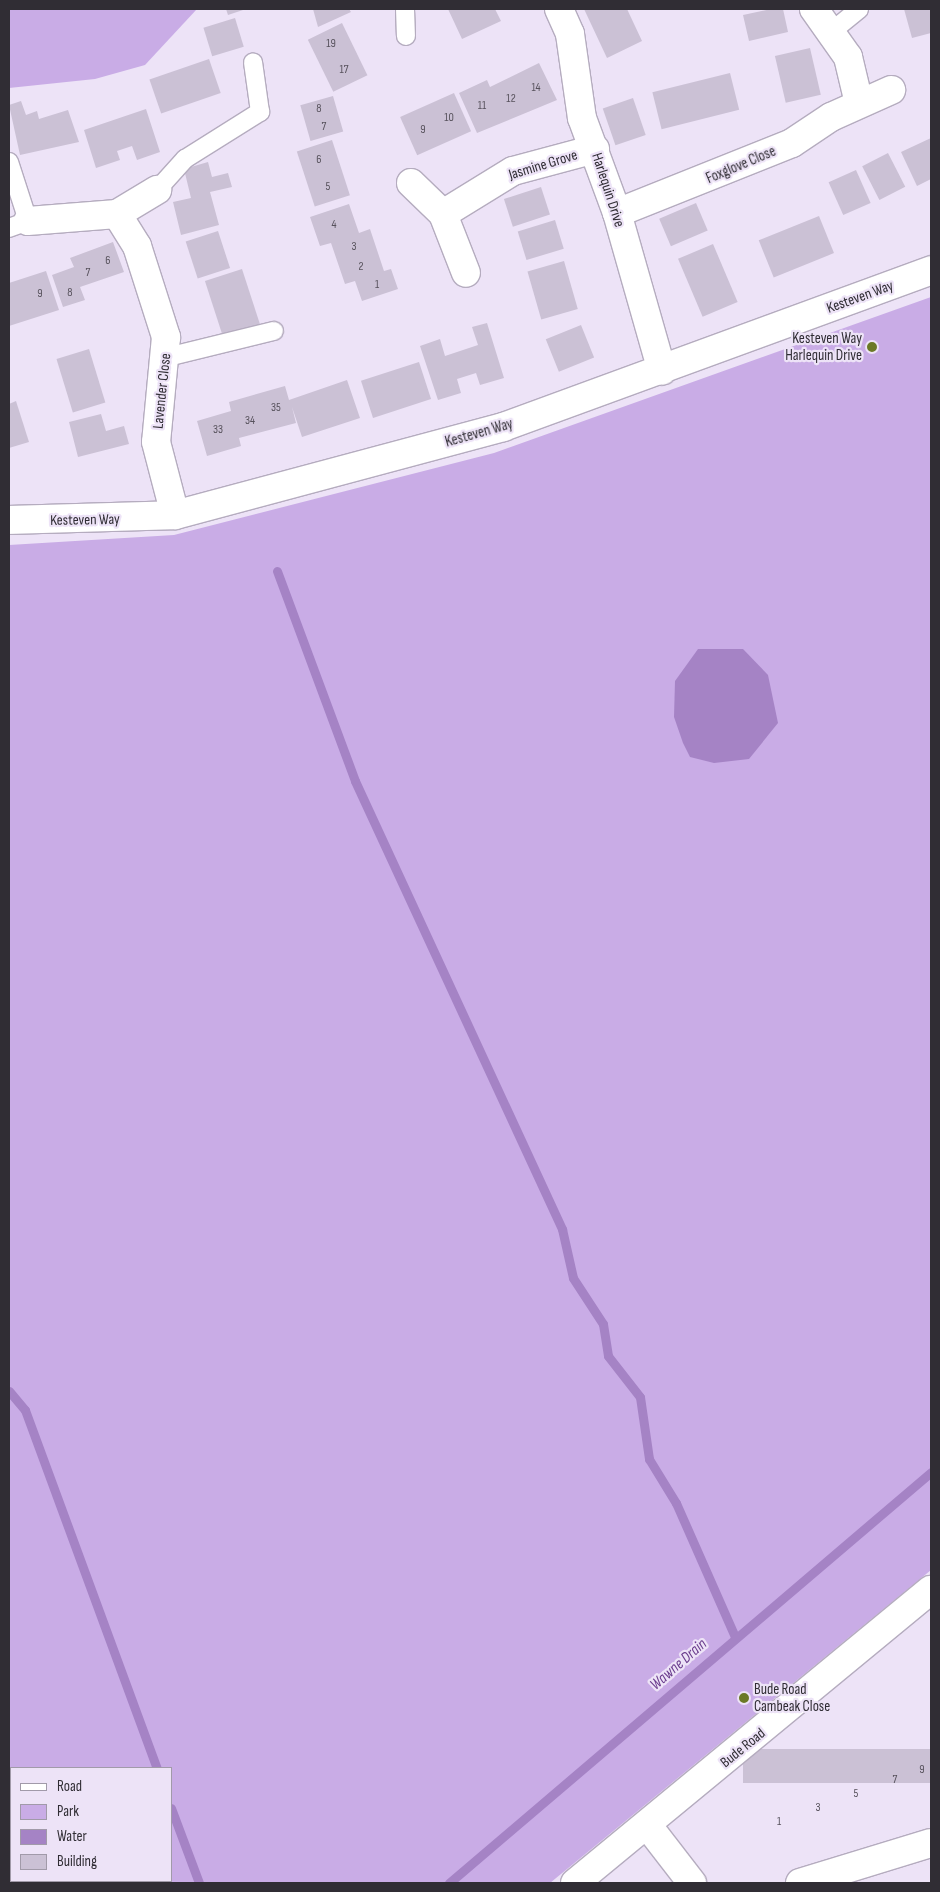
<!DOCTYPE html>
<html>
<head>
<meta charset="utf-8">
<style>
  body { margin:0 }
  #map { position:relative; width:940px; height:1892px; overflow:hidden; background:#ede3f7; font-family:"Sofia Sans Condensed",sans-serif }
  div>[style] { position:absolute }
  .green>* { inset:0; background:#c9ace6 }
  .water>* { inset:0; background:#a583c5 }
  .stream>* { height:9px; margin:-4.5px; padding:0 4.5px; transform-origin:4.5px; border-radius:4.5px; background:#a583c5 }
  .building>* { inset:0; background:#cbc1d5; transform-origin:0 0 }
  .roads { filter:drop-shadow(1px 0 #b5acbf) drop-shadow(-1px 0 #b5acbf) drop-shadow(0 1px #b5acbf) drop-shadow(0 -1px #b5acbf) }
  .lane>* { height:18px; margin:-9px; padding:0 9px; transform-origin:9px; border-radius:9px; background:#fff }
  .street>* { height:28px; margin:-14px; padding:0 14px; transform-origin:14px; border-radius:14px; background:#fff }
  .secondary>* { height:28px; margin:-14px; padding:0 14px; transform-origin:14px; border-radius:14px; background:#fff }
  .dots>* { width:14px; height:14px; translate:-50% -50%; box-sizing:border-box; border:2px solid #ede3f7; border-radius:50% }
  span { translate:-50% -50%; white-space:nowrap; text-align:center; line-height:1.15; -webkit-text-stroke:4.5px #ede3f7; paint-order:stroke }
  .number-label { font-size:12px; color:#57525c }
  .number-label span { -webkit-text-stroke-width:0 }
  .street-label { font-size:15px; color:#302d34 }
  .poi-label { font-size:15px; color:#302d34 }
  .right { translate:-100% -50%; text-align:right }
  .left { translate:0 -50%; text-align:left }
  .water-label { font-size:16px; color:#6a3c8d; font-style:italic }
  .frame { position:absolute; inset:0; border:10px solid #302d34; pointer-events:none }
  .legend { position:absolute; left:10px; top:1767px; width:162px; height:115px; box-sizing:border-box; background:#ede3f7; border:1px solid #a19aa9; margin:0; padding:6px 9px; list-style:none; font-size:15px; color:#302d34 }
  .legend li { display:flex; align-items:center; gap:10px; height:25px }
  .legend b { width:25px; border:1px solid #a19aa9 }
</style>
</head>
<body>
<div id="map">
  <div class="green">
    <div style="clip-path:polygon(9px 9px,197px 9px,145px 65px,95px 79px,9px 88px)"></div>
    <div style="clip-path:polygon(evenodd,931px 297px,931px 1570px,550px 1883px,9px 1883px,9px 545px,174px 535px,494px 453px,931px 297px,11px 1768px,171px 1768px,171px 1881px,11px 1881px,11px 1768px)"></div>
  </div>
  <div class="water">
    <div style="clip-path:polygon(698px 649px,743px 649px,768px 675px,778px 723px,749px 759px,714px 763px,690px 757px,683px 743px,674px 717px,675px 681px)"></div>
  </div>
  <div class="stream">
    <div style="left:277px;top:571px;width:224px;rotate:69.6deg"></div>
    <div style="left:355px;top:781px;width:494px;rotate:65.2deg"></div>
    <div style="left:562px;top:1229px;width:50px;rotate:77.3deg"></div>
    <div style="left:573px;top:1278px;width:55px;rotate:56.9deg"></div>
    <div style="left:603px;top:1324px;width:32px;rotate:81deg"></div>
    <div style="left:608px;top:1356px;width:52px;rotate:52deg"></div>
    <div style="left:640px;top:1397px;width:63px;rotate:81.7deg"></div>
    <div style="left:649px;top:1459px;width:52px;rotate:58.5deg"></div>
    <div style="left:676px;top:1503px;width:146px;rotate:66.2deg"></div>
    <div style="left:9px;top:1391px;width:25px;rotate:50deg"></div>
    <div style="left:25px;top:1410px;width:382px;rotate:69.8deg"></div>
    <div style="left:171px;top:1808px;width:80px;rotate:69.5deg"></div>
    <div style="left:449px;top:1883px;width:633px;rotate:-40.45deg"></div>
  </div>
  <div class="building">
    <div style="clip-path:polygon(226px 9px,246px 9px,228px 15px)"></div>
    <div style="clip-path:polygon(313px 9px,349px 9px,351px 12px,318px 27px)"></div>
    <div style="clip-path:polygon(448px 9px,495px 9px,501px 21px,462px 39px)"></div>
    <div style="clip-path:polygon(584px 9px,627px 9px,642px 41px,607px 58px)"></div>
    <div style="clip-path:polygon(771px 9px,783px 9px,788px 32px,749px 41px,743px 15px)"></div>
    <div style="clip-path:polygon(904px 9px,931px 9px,931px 33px,912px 38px)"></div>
    <div style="left:235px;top:18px;width:30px;height:33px;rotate:73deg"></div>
    <div style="left:342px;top:23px;width:58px;height:38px;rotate:64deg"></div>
    <div style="left:810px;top:48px;width:48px;height:36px;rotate:77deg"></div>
    <div style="left:209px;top:59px;width:36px;height:63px;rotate:71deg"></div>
    <div style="clip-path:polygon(539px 63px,557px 100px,477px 133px,459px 93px,487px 80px,490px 87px)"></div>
    <div style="left:730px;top:73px;width:38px;height:80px;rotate:76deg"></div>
    <div style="left:454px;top:93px;width:42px;height:59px;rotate:66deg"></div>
    <div style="left:333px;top:96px;width:37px;height:34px;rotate:74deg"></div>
    <div style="left:633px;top:98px;width:39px;height:32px;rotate:71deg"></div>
    <div style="clip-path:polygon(21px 101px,26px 115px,37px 111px,39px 119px,68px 110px,79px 142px,20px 155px,9px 105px)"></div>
    <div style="clip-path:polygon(146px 109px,160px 152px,137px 160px,132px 146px,117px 151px,120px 160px,96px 168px,84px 130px)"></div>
    <div style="clip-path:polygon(931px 138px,931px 179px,917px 186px,901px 152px)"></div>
    <div style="left:332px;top:140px;width:58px;height:37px;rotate:72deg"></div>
    <div style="left:888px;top:153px;width:38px;height:29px;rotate:63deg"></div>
    <div style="clip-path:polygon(208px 162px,212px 177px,228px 173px,232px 187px,210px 192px,219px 225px,181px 235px,173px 202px,191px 198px,184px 169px)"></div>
    <div style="left:856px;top:170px;width:36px;height:30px;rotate:66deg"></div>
    <div style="left:541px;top:187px;width:29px;height:39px;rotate:72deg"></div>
    <div style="left:696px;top:203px;width:30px;height:40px;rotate:67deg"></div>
    <div style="clip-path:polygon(349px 204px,359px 233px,370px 229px,384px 271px,391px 269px,398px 289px,362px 301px,355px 281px,345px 284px,331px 243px,320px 246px,310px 217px)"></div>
    <div style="left:819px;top:216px;width:40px;height:65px;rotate:68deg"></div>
    <div style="left:555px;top:220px;width:30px;height:39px;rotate:73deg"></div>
    <div style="left:218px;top:231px;width:39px;height:34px;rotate:72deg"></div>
    <div style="clip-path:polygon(113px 242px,124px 272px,80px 287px,85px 300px,63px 307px,52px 275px,74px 267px,70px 258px)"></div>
    <div style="left:713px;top:244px;width:63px;height:38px;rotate:67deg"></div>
    <div style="left:564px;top:261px;width:50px;height:38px;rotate:74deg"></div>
    <div style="left:242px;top:269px;width:59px;height:39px;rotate:72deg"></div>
    <div style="clip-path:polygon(46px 271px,59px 310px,9px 326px,9px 283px)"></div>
    <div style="clip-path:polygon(487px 323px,504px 378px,480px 385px,476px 373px,457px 379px,461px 393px,438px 400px,420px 346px,440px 339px,445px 356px,478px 345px,472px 327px)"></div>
    <div style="left:581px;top:325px;width:35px;height:38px;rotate:68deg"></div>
    <div style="left:89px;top:349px;width:56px;height:34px;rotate:73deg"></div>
    <div style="left:419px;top:362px;width:39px;height:61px;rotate:72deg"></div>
    <div style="clip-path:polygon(347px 380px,360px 418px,302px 437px,292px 407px,296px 423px,239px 438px,241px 446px,207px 456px,197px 421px,231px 411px,229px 402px,285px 386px,289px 400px)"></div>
    <div style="clip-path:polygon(16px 401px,29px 442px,9px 448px,9px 404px)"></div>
    <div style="clip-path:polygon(101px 414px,106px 431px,124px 426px,129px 444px,78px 457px,69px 422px)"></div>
    <div style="left:931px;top:1749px;width:34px;height:188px;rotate:90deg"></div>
  </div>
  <div class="roads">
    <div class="lane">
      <div style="left:405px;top:9px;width:27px;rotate:88deg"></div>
      <div style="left:831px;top:32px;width:36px;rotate:-39deg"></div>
      <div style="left:9px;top:162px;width:62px;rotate:72.1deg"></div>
      <div style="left:28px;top:221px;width:20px;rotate:160deg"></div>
      <div style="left:157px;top:190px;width:42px;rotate:-47.9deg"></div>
      <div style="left:185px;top:159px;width:89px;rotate:-32.1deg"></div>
      <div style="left:260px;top:112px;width:50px;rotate:-98deg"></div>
      <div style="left:167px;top:357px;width:110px;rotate:-13.7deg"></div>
    </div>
    <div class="street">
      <div style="left:559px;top:9px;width:27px;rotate:66deg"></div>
      <div style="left:570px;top:34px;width:85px;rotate:81.9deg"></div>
      <div style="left:582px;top:118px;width:101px;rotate:69.8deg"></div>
      <div style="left:617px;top:213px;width:164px;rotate:74.1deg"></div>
      <div style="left:814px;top:9px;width:59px;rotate:54.7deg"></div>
      <div style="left:848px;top:57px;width:47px;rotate:76.6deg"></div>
      <div style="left:411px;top:183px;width:45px;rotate:44.1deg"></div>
      <div style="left:443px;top:214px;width:63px;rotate:68.7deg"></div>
      <div style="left:617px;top:213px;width:188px;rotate:-21.8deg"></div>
      <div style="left:792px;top:143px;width:47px;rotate:-33.7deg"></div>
      <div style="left:831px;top:117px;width:66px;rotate:-24.2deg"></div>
      <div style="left:117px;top:214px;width:47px;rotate:-31deg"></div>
      <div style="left:443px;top:214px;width:82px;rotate:-31.6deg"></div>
      <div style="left:513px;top:171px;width:85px;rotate:-15deg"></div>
      <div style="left:28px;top:221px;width:89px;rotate:-4.5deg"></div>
      <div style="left:117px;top:214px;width:38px;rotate:58deg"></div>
      <div style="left:137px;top:246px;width:96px;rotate:72.3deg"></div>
      <div style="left:166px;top:337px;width:105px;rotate:95.4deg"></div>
      <div style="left:156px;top:442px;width:75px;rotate:75.4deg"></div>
      <div style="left:648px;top:1826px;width:72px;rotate:52.3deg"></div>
      <div style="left:800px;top:1883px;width:137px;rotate:-17deg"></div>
    </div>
    <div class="secondary">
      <div style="left:9px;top:520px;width:166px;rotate:-1.7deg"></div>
      <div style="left:175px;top:515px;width:340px;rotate:-15deg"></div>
      <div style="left:503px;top:427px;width:456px;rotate:-20.1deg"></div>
      <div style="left:575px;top:1883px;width:461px;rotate:-39.5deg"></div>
    </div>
  </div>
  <div class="dots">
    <div style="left:872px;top:347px;background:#6b7926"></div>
    <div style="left:744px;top:1698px;background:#6b7926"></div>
  </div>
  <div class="number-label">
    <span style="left:331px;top:44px">19</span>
    <span style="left:344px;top:70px">17</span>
    <span style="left:536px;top:88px">14</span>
    <span style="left:511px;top:99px">12</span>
    <span style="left:482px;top:106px">11</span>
    <span style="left:319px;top:109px">8</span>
    <span style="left:449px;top:118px">10</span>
    <span style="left:324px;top:127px">7</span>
    <span style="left:423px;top:130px">9</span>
    <span style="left:319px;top:160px">6</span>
    <span style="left:328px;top:187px">5</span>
    <span style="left:334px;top:225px">4</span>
    <span style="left:354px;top:247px">3</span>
    <span style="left:108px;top:261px">6</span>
    <span style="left:361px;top:267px">2</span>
    <span style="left:88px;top:273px">7</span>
    <span style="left:377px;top:285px">1</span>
    <span style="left:70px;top:293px">8</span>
    <span style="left:40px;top:294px">9</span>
    <span style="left:276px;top:408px">35</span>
    <span style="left:250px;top:421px">34</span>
    <span style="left:218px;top:430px">33</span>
    <span style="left:922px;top:1770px">9</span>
    <span style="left:895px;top:1780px">7</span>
    <span style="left:856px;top:1794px">5</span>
    <span style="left:818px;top:1808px">3</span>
    <span style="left:779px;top:1822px">1</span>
  </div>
  <div class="street-label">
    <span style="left:543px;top:165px;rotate:-17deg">Jasmine Grove</span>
    <span style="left:741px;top:165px;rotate:-23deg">Foxglove Close</span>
    <span style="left:608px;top:190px;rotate:72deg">Harlequin Drive</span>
    <span style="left:860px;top:297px;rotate:-20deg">Kesteven Way</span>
    <span style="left:162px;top:391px;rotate:-84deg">Lavender Close</span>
    <span style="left:479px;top:433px;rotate:-16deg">Kesteven Way</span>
    <span style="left:85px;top:520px;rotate:-1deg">Kesteven Way</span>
    <span style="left:743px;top:1748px;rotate:-39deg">Bude Road</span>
  </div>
  <div class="poi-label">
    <span class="right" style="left:862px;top:347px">Kesteven Way<br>Harlequin Drive</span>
    <span class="left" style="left:754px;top:1698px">Bude Road<br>Cambeak Close</span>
  </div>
  <div class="water-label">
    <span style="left:679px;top:1665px;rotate:-41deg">Wawne Drain</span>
  </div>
  <div class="frame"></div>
  <ul class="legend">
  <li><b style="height:6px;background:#fff"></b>Road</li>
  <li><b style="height:14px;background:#c9ace6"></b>Park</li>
  <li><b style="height:14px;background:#a583c5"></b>Water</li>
  <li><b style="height:14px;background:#cbc1d5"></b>Building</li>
  </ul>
</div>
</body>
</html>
